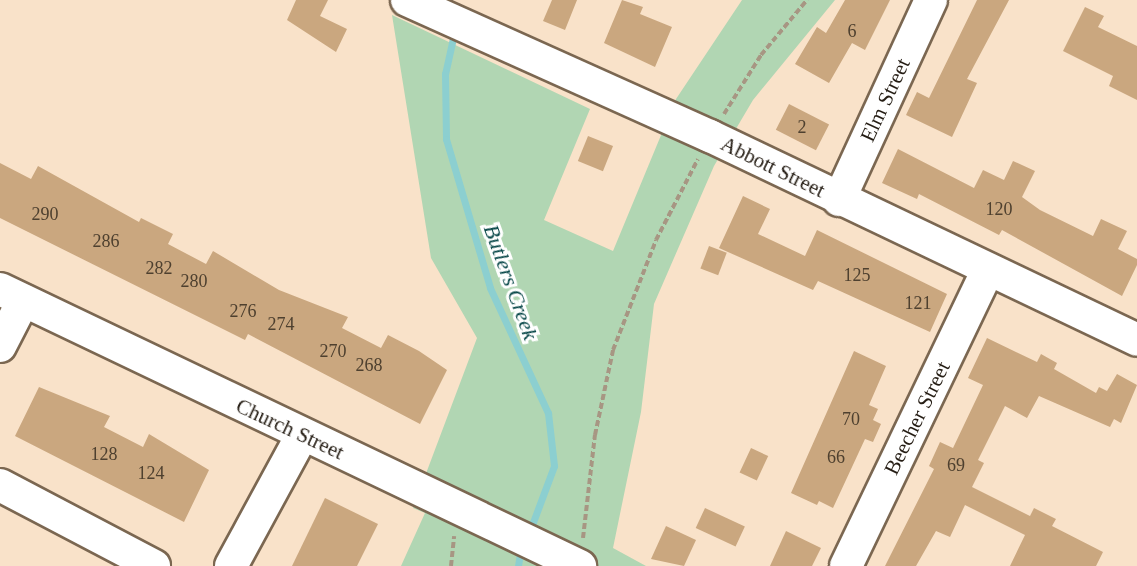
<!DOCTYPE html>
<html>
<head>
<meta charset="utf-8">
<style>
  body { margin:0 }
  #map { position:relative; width:1137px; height:566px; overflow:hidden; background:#f9e2c9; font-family:Georgia,serif }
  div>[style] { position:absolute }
  .green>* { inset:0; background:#b1d6b3 }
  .stream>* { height:7px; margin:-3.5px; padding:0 3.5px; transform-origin:3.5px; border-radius:3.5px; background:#8ccfd0 }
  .building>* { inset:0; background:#caa77f; transform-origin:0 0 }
  .path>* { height:4px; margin-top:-2px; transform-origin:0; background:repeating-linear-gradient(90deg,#a79683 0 6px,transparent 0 9px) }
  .roads { filter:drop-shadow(2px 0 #7b6751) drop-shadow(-2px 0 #7b6751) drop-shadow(0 2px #7b6751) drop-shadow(0 -2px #7b6751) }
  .minor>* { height:32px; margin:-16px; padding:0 16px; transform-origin:16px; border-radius:16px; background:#fff }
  span { translate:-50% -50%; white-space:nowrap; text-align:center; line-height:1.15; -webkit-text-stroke:6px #fff; paint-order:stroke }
  .number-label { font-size:18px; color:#4e402f }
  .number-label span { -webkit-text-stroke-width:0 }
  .street-label { font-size:21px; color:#251d14 }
  .water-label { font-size:22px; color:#034445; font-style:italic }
</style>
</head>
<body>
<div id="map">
  <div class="green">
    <div style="clip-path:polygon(742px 0,835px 0,753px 100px,714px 166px,654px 304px,641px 412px,613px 548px,646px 566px,401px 566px,425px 513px,413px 508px,477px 338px,431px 258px,392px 15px,590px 109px,544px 220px,613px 251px,676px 99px)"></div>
  </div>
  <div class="stream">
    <div style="left:455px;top:29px;width:46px;rotate:102.5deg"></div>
    <div style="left:445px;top:74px;width:65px;rotate:89.1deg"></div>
    <div style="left:446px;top:139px;width:155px;rotate:73.5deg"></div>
    <div style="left:490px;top:288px;width:138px;rotate:65.1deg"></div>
    <div style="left:548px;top:413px;width:53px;rotate:83.5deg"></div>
    <div style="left:554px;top:466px;width:72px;rotate:110.5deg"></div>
    <div style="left:518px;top:566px;width:18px;rotate:-81deg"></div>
  </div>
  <div class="building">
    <div style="clip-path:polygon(296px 0,328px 0,320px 16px,347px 29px,336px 52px,287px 20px)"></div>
    <div style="clip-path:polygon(552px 0,577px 0,565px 30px,543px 21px)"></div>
    <div style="clip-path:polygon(622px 0,643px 7px,640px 14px,672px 27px,655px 67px,604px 43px)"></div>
    <div style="clip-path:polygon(845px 0,890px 0,865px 50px,852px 43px,829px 83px,795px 64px,817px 27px,826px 33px)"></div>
    <div style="clip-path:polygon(977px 0,1009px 0,967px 79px,977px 83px,952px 137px,906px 115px,917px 92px,929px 98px)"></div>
    <div style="clip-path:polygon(1085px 7px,1104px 16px,1098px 27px,1137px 46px,1137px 100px,1109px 86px,1113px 76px,1063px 51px)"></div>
    <div style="left:789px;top:104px;width:45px;height:29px;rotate:27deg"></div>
    <div style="left:588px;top:136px;width:27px;height:27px;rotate:22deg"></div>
    <div style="clip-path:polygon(898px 149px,974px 188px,983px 170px,1004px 180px,1013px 161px,1035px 171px,1022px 197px,1040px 210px,1093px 236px,1101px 219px,1127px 231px,1118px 249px,1137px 259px,1137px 265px,1122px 296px,1002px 230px,999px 235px,919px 194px,917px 199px,882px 183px)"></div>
    <div style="clip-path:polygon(0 163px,31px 179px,38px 166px,139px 222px,141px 218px,173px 234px,168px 244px,206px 264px,213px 251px,279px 290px,348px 317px,342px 328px,381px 348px,388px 335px,419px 351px,447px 370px,420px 424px,248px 334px,245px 340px,0 218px)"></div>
    <div style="clip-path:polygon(743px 196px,770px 209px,758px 234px,805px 256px,817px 230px,947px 294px,930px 332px,818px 281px,813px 290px,719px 248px)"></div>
    <div style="left:709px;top:246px;width:19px;height:24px;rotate:21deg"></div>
    <div style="clip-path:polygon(987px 338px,1037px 362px,1041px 354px,1057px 363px,1054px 369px,1096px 393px,1099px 387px,1107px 391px,1117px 374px,1137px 385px,1121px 423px,1114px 419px,1110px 427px,1039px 396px,1027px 418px,1005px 406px,978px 460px,984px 463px,972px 487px,1030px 516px,1034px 508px,1056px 519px,1052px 526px,1103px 552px,1096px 566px,1010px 566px,1025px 535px,965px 505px,950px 537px,936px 531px,916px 566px,885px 566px,934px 469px,929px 466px,940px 442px,953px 448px,983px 385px,968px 378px)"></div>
    <div style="clip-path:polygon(854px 351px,886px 366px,869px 405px,878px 409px,873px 420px,881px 424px,873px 442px,865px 439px,833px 508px,819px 501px,817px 505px,791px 493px)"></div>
    <div style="clip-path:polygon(39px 387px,110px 416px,104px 427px,143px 447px,149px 434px,209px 470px,184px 522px,15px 436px)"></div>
    <div style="left:751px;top:448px;width:19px;height:27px;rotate:25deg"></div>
    <div style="clip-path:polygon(325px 498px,378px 524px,357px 566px,292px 566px)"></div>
    <div style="left:705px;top:508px;width:44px;height:22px;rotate:25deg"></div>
    <div style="clip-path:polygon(666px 526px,696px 540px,684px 566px,651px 559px)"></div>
    <div style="clip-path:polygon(786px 531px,821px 548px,812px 566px,770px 566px)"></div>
  </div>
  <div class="path">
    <div style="left:724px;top:114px;width:70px;rotate:-57.9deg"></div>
    <div style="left:761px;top:55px;width:72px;rotate:-50.1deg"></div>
    <div style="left:583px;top:538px;width:104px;rotate:-83.4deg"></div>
    <div style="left:595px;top:435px;width:87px;rotate:-78deg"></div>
    <div style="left:613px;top:350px;width:118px;rotate:-68.6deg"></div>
    <div style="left:656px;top:240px;width:91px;rotate:-62.6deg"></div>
    <div style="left:451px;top:566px;width:30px;rotate:-84deg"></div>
  </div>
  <div class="roads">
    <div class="minor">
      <div style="left:407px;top:0;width:332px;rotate:24.2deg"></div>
      <div style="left:710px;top:136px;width:473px;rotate:25.5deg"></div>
      <div style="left:839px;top:200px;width:220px;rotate:-65.3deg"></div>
      <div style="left:0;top:289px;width:643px;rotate:25.53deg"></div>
      <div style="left:0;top:346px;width:51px;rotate:-62.9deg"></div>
      <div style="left:0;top:485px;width:174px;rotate:27.7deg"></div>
      <div style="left:231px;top:566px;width:149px;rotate:-61.5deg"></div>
      <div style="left:846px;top:566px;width:328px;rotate:-64.4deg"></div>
    </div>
  </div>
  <div class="number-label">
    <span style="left:852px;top:31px">6</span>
    <span style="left:802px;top:127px">2</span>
    <span style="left:999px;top:209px">120</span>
    <span style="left:45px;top:214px">290</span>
    <span style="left:106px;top:241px">286</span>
    <span style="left:159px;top:268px">282</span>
    <span style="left:857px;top:275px">125</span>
    <span style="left:194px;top:281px">280</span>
    <span style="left:918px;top:303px">121</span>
    <span style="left:243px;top:311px">276</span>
    <span style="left:281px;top:324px">274</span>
    <span style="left:333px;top:351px">270</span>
    <span style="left:369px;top:365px">268</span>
    <span style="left:851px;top:419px">70</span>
    <span style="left:104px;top:454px">128</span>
    <span style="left:836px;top:457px">66</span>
    <span style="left:956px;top:465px">69</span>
    <span style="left:151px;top:473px">124</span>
  </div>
  <div class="street-label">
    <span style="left:885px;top:100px;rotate:-65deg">Elm Street</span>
    <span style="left:773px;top:167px;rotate:26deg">Abbott Street</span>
    <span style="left:917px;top:418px;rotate:-64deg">Beecher Street</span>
    <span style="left:290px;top:429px;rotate:25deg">Church Street</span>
  </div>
  <div class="water-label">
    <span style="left:511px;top:282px;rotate:70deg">Butlers Creek</span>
  </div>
</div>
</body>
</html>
